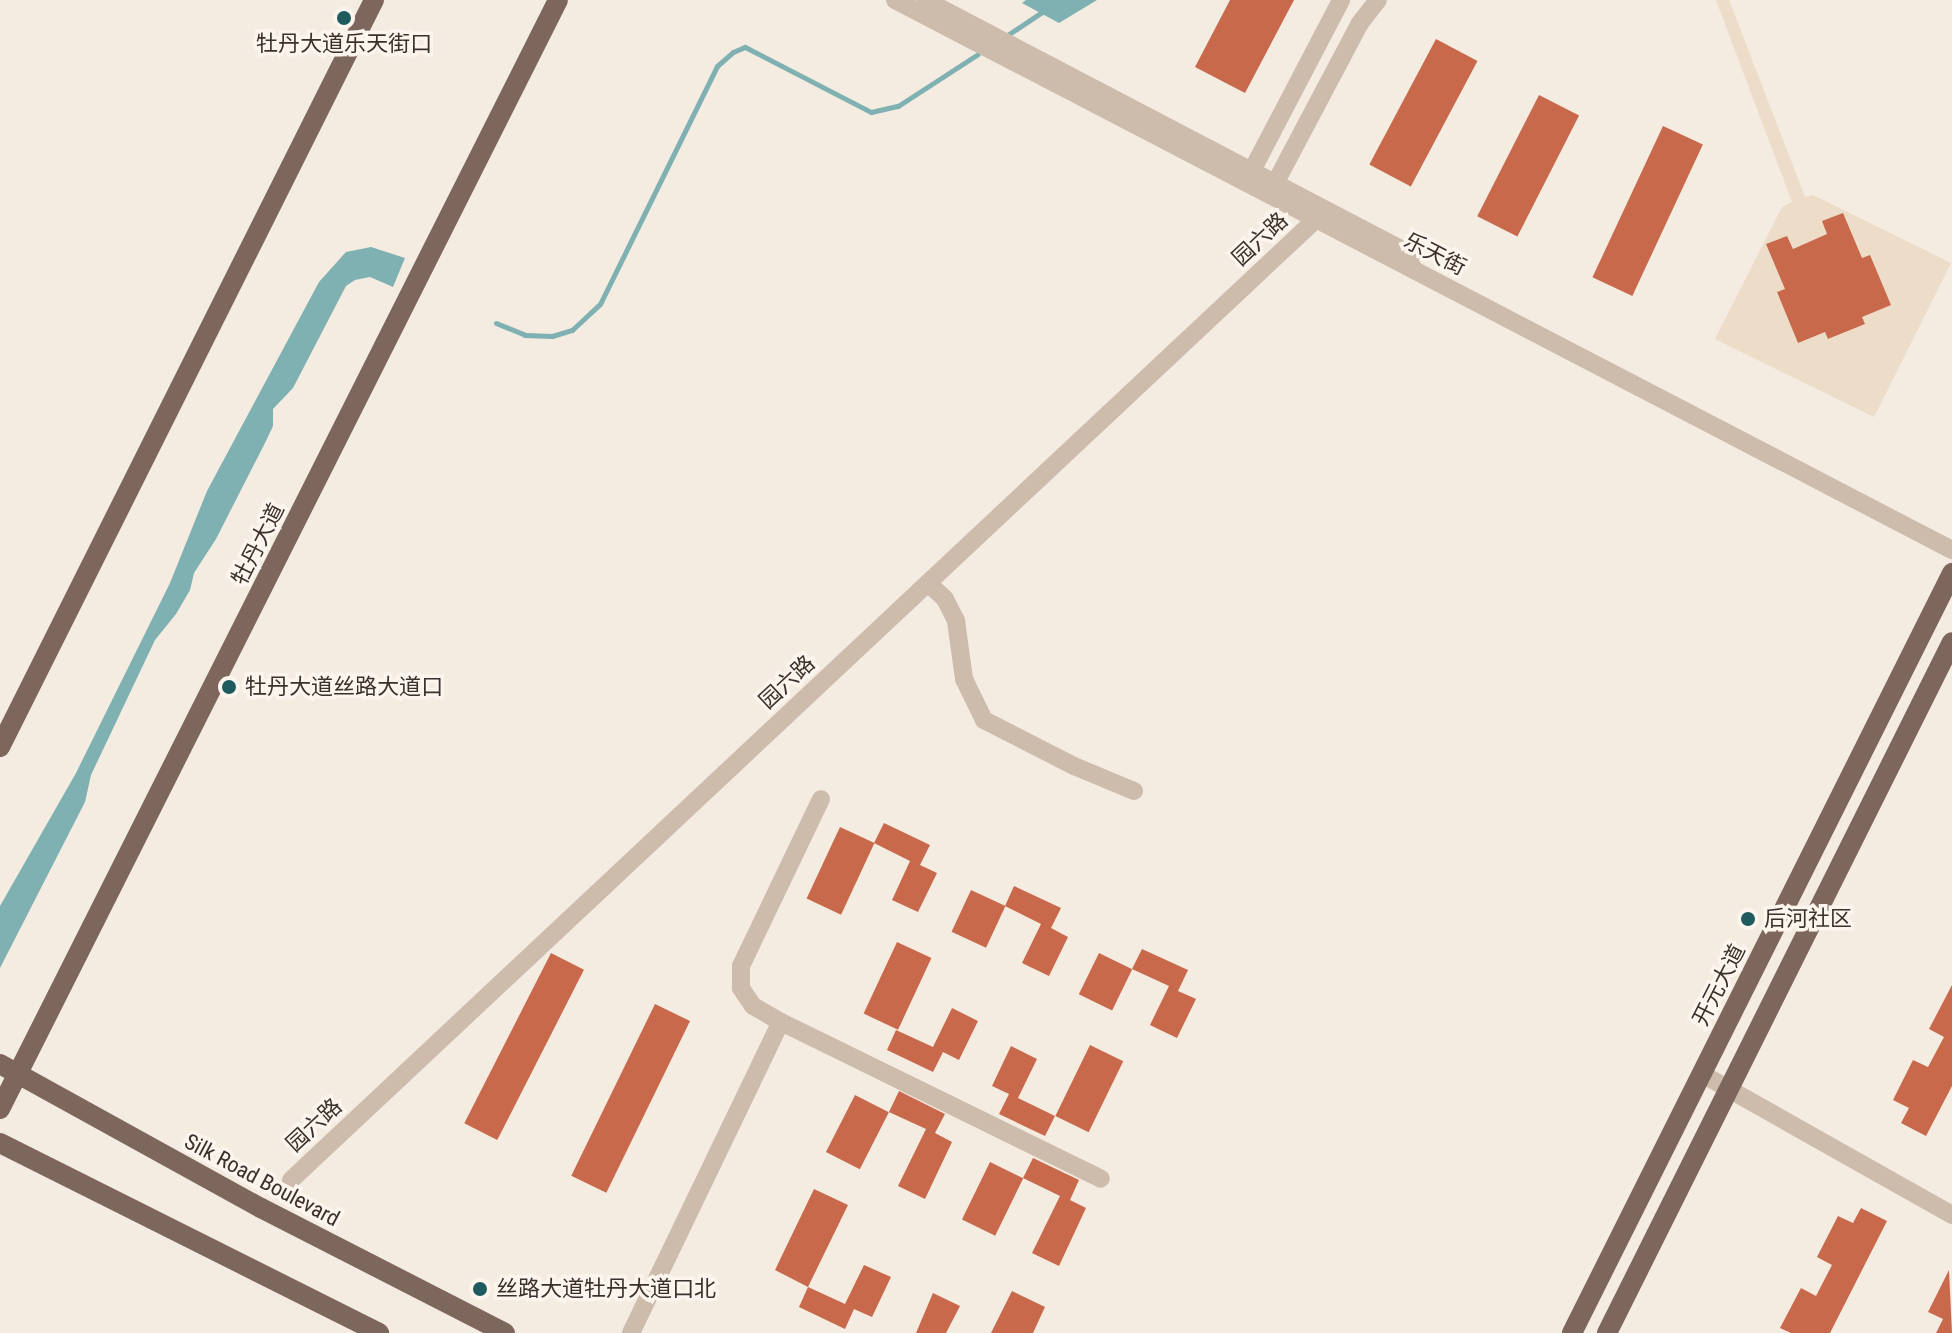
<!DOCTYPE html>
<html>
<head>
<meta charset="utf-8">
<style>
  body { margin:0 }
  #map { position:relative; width:1952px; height:1333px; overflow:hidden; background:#f4ebe1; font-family:"Roboto Condensed","Noto Sans SC",sans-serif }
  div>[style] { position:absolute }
  .plaza>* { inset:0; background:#ecdcc8 }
  .water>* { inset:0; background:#7fb0b2 }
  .stream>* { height:5px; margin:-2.5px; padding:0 2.5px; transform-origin:2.5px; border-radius:2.5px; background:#7fb0b2 }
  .building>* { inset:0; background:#c8694b; transform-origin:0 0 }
  .minor>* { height:18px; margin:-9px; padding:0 9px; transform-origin:9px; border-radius:9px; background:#cdbbac }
  .major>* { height:20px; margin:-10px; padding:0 10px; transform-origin:10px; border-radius:10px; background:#7d675c }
  .dots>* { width:22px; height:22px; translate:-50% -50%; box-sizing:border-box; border:4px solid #fbf5ee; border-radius:50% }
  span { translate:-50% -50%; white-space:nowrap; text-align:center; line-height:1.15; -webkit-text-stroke:7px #fbf5ee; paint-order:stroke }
  .poi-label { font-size:22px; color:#3b302b }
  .left { translate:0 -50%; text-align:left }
  .street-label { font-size:22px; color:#3b302b }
</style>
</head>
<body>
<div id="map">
  <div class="plaza">
    <div style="clip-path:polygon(evenodd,1716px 0,1729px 0,1805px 197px,1813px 195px,1951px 263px,1874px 417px,1715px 339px,1782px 207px,1792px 202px,1716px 0,1827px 234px,1862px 258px,1870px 255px,1862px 317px,1865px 324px,1829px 339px,1825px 332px,1798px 343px,1777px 293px,1785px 289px,1767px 245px,1787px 236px,1793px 249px,1827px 234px)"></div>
  </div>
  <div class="water">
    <div style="clip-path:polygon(1026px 0,1097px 0,1059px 23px,1022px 3px)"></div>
    <div style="clip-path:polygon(371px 247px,405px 258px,393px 287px,370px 277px,355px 280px,346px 286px,293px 388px,273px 409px,273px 426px,266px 441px,216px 539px,194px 573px,190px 590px,176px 614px,155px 640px,91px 775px,85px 802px,0 968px,0 906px,76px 773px,170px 583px,207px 491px,319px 282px,346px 252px)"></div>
  </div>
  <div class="stream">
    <div style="left:1009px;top:34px;width:43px;rotate:-33.7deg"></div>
    <div style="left:496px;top:323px;width:31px;rotate:22deg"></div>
    <div style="left:525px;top:335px;width:27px;rotate:2deg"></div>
    <div style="left:552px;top:336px;width:21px;rotate:-17deg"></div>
    <div style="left:572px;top:330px;width:38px;rotate:-43deg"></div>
    <div style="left:600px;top:304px;width:265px;rotate:-63.8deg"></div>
    <div style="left:717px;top:66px;width:21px;rotate:-41deg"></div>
    <div style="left:733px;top:52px;width:13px;rotate:-23deg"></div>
    <div style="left:745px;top:47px;width:142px;rotate:27.3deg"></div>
    <div style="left:871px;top:112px;width:28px;rotate:-13deg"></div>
    <div style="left:898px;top:106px;width:95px;rotate:-33deg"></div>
  </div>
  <div class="building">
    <div style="clip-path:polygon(1230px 0,1294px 0,1245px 93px,1195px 67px)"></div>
    <div style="left:1436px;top:39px;width:47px;height:142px;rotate:28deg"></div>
    <div style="left:1539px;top:95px;width:45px;height:136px;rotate:27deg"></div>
    <div style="left:1663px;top:126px;width:44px;height:167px;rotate:25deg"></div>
    <div style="clip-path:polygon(1843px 213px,1862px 258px,1870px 255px,1891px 305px,1862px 317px,1865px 324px,1828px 339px,1825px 332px,1798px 343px,1777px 292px,1785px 289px,1766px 244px,1787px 236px,1793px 249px,1827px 234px,1822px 221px)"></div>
    <div style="clip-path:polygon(884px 823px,930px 845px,920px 865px,937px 873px,918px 912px,892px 900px,910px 861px,874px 843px)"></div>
    <div style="left:840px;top:827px;width:38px;height:79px;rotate:25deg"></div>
    <div style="clip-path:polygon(1014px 886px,1061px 908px,1051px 928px,1068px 937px,1049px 976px,1022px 963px,1041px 924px,1005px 906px)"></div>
    <div style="left:971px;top:890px;width:38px;height:46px;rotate:25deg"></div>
    <div style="left:897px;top:942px;width:38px;height:79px;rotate:25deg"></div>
    <div style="clip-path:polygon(1142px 949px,1188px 970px,1178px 991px,1196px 999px,1177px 1038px,1150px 1025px,1169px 986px,1132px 969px)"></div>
    <div style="left:551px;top:953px;width:37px;height:191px;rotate:27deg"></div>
    <div style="left:1099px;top:953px;width:37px;height:46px;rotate:26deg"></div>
    <div style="clip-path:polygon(1952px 985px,1952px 1086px,1926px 1136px,1901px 1123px,1909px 1108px,1893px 1100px,1913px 1060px,1928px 1067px,1944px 1037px,1929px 1029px)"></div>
    <div style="left:655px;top:1004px;width:39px;height:191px;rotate:26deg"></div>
    <div style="clip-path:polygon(952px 1008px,978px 1021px,959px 1060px,943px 1052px,933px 1072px,887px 1050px,896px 1030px,933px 1047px)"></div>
    <div style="left:1090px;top:1045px;width:37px;height:79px;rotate:26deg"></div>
    <div style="clip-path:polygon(1011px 1046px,1037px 1059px,1018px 1098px,1055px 1116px,1045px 1136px,999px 1114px,1009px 1094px,992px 1086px)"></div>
    <div style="clip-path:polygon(899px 1091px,945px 1114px,935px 1133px,952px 1142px,925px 1199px,898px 1186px,926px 1129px,889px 1112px)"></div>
    <div style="left:855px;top:1095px;width:38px;height:64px;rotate:27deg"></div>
    <div style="clip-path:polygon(1033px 1158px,1079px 1180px,1070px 1200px,1086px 1208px,1059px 1266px,1032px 1253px,1060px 1196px,1023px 1178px)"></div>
    <div style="left:990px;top:1162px;width:37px;height:64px;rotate:26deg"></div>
    <div style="clip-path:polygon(814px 1189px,848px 1205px,808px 1287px,845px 1304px,864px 1265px,891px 1277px,872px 1317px,854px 1309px,845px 1329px,799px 1307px,808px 1287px,775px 1270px)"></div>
    <div style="clip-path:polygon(1861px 1208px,1887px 1221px,1830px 1333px,1791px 1333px,1780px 1328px,1801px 1288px,1816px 1296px,1832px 1265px,1817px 1257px,1838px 1216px,1853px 1223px)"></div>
    <div style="clip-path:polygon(1949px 1270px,1952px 1333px,1936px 1333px,1943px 1319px,1928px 1312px)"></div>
    <div style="clip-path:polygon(1012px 1291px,1045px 1307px,1033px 1333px,991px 1333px)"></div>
    <div style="clip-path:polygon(933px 1293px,960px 1306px,946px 1333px,916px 1333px)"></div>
  </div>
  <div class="minor">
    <div style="left:895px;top:0;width:1192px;rotate:27.49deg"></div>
    <div style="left:925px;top:0;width:552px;rotate:27.63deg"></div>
    <div style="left:1246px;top:182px;width:205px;rotate:-62.4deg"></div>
    <div style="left:1270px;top:193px;width:192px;rotate:-62.1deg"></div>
    <div style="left:1360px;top:23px;width:29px;rotate:-52deg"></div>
    <div style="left:928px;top:583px;width:23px;rotate:43deg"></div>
    <div style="left:945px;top:599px;width:25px;rotate:63deg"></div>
    <div style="left:956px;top:621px;width:59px;rotate:82.1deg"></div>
    <div style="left:964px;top:679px;width:46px;rotate:64deg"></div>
    <div style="left:984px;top:720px;width:101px;rotate:27.1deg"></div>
    <div style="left:1074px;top:766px;width:65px;rotate:22.6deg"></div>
    <div style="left:781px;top:1022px;width:32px;rotate:-150deg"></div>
    <div style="left:753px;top:1006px;width:22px;rotate:-124deg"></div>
    <div style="left:741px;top:988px;width:22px;rotate:-90deg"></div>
    <div style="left:741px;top:966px;width:185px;rotate:-64.4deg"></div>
    <div style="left:1702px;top:1074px;width:287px;rotate:29.4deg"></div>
    <div style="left:291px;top:1180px;width:1405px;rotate:-43.15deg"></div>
    <div style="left:631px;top:1333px;width:345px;rotate:-64.3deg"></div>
    <div style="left:781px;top:1022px;width:356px;rotate:26.1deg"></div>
  </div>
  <div class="major">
    <div style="left:0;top:747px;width:835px;rotate:-63.4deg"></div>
    <div style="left:0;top:1064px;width:298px;rotate:28.9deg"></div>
    <div style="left:261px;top:1208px;width:274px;rotate:27.1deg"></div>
    <div style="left:0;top:1109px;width:1241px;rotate:-63.29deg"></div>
    <div style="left:0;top:1143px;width:424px;rotate:26.6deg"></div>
    <div style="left:1572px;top:1333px;width:850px;rotate:-63.43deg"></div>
    <div style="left:1607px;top:1333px;width:772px;rotate:-63.47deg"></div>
  </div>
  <div class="dots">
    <div style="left:344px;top:18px;background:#1f5a5e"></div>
    <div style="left:229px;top:687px;background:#1f5a5e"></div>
    <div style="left:1748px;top:919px;background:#1f5a5e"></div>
    <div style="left:480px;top:1289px;background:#1f5a5e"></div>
  </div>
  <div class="poi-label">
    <span style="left:344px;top:44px">牡丹大道乐天街口</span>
    <span class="left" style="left:245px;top:687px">牡丹大道丝路大道口</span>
    <span class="left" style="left:1764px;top:919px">后河社区</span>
    <span class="left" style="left:496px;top:1289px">丝路大道牡丹大道口北</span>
  </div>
  <div class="street-label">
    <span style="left:1260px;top:239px;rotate:-43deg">园六路</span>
    <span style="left:1435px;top:254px;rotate:27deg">乐天街</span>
    <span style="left:258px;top:544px;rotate:-63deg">牡丹大道</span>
    <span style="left:787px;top:682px;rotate:-43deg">园六路</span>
    <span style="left:1719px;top:985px;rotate:-63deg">开元大道</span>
    <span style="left:314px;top:1125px;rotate:-43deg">园六路</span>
    <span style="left:262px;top:1180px;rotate:28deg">Silk Road Boulevard</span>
  </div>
</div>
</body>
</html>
